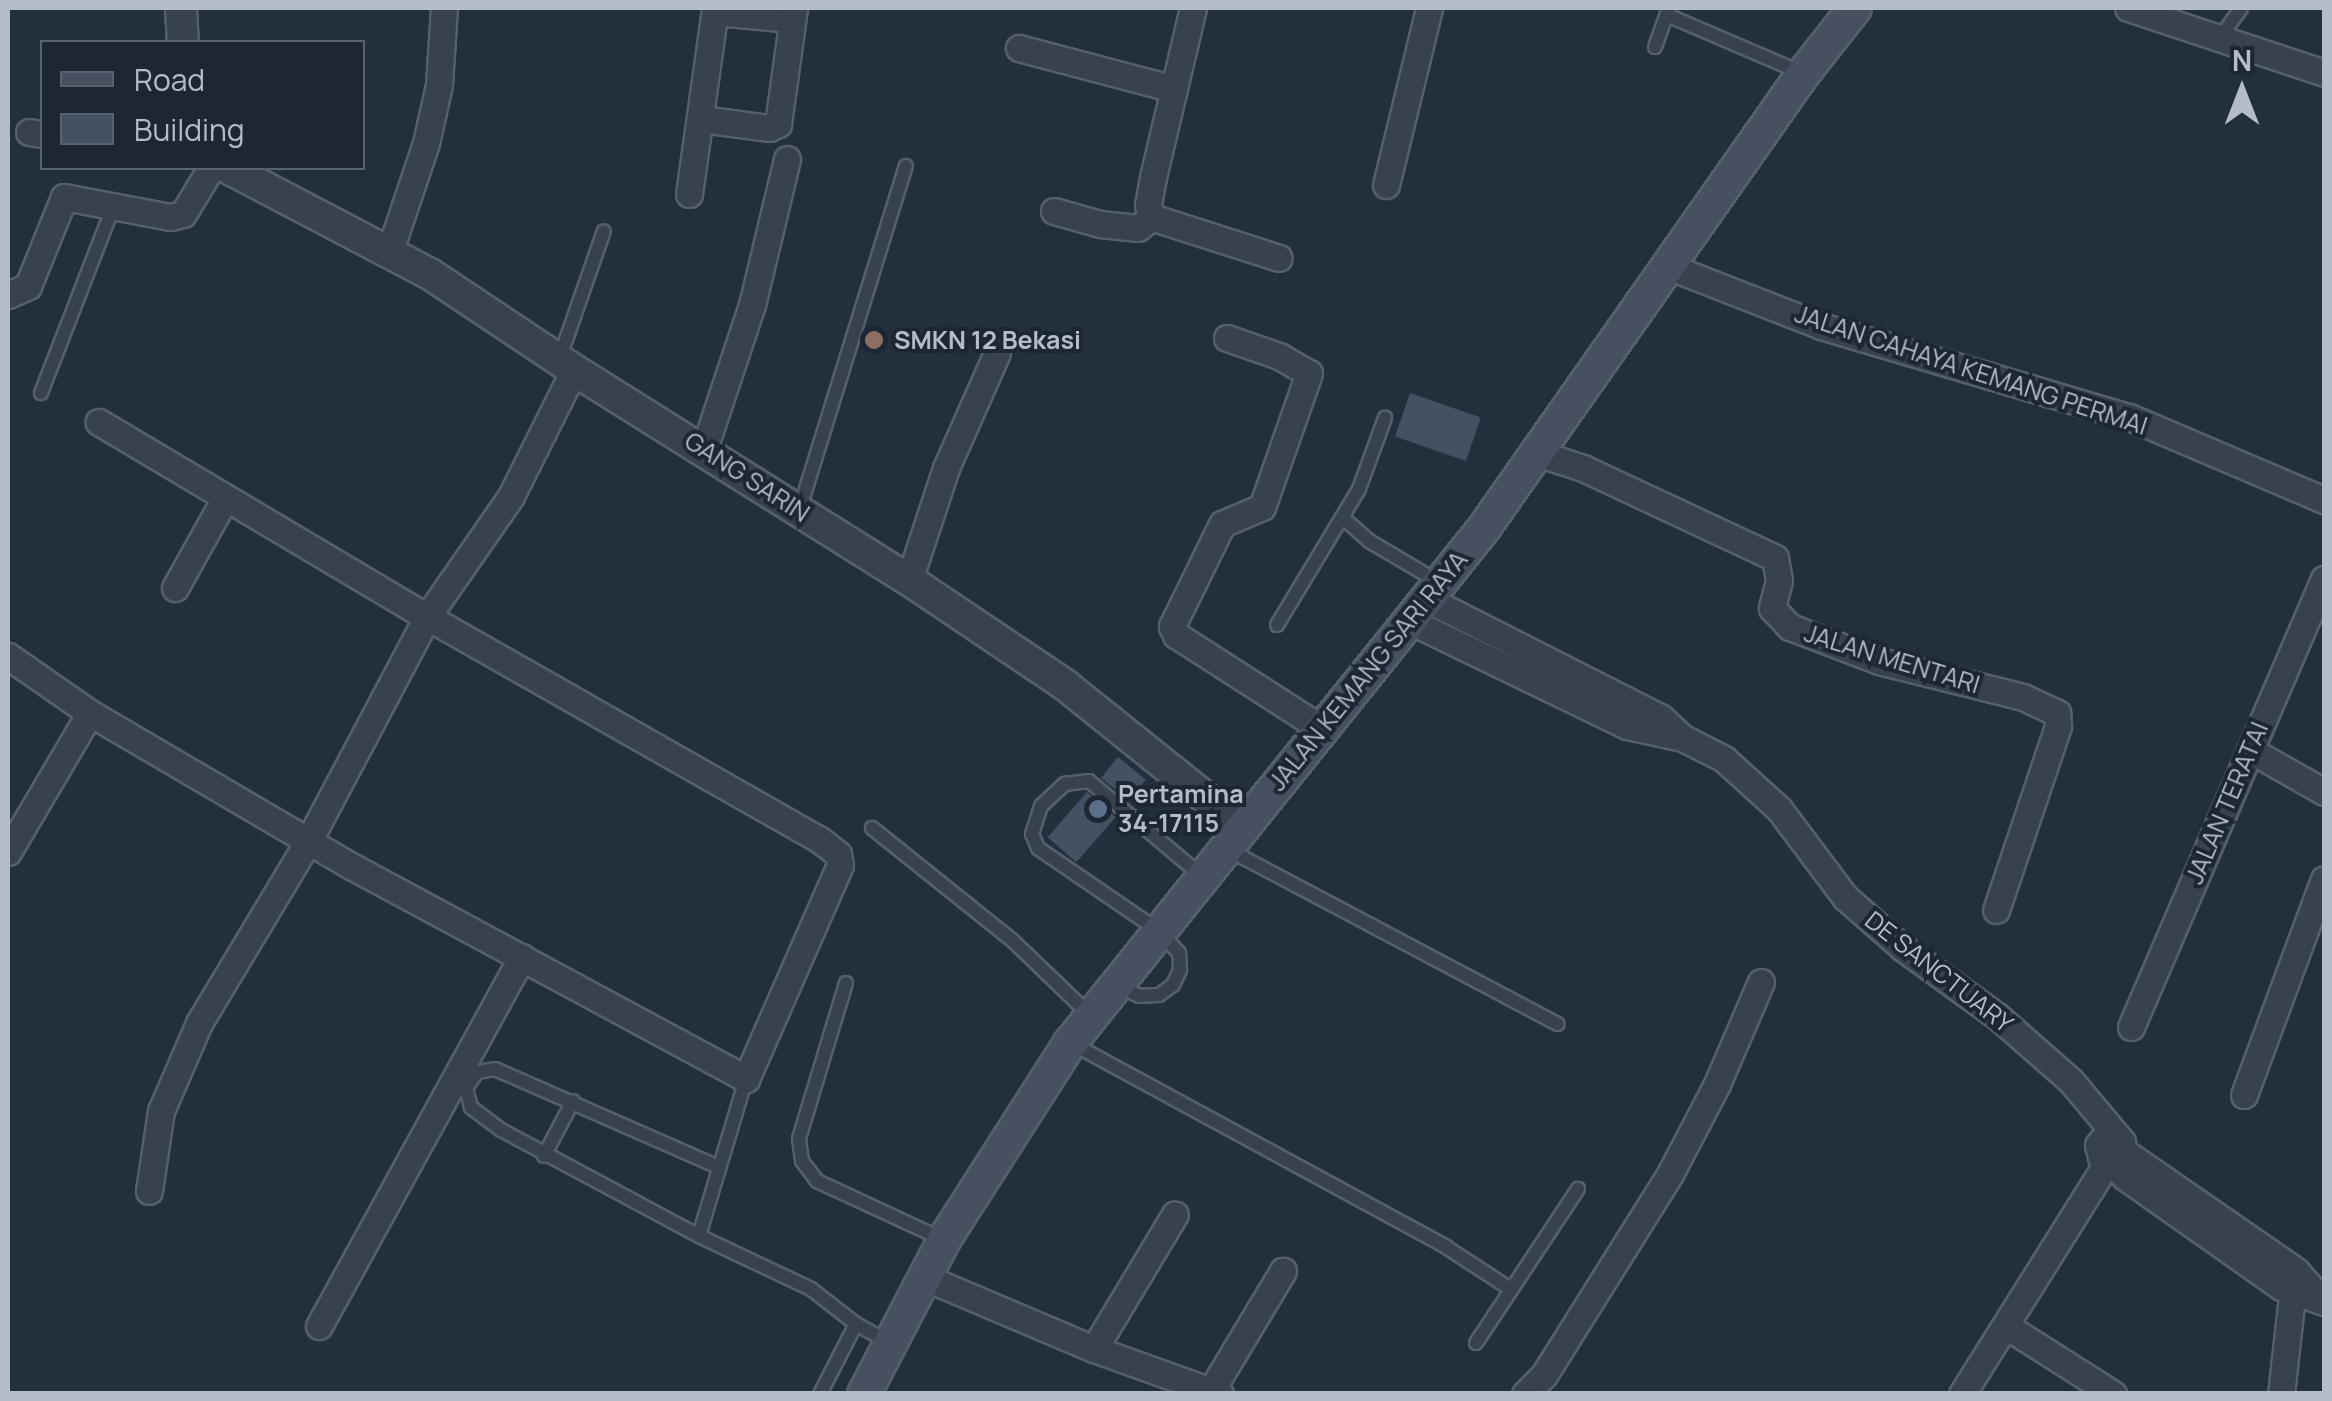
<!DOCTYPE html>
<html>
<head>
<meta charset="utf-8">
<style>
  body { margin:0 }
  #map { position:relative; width:2332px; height:1401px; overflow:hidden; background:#242f3e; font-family:Manrope,sans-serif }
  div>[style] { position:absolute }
  .building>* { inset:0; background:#455162; transform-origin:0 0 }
  .roads { filter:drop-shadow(2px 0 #565f6c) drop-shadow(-2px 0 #565f6c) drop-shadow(0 2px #565f6c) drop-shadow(0 -2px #565f6c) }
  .service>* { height:12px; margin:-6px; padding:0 6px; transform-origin:6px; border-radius:6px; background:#38414e }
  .minor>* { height:25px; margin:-12.5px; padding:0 12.5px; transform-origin:12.5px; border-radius:12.5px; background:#38414e }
  .tertiary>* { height:30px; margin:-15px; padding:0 15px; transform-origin:15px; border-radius:15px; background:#38414e }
  .secondary>* { height:32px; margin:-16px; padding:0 16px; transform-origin:16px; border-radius:16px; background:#465061 }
  .dots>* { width:28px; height:28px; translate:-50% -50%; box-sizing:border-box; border:5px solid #1d2633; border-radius:50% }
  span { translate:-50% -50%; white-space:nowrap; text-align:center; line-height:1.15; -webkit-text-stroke:8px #1d2633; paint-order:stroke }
  .poi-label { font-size:25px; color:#b4bcc9; font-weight:700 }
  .left { translate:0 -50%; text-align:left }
  .street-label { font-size:25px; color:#b4bcc9 }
  .frame { position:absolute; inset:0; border:10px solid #b4bcc9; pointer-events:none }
  .legend { position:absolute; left:40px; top:40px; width:325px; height:130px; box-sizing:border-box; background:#1d2633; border:2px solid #59626f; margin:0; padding:12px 18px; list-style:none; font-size:30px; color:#b4bcc9 }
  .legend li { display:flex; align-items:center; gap:20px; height:50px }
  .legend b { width:50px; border:2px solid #59626f }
  .north { position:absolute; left:2192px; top:40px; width:100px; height:100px; -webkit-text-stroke:8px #1d2633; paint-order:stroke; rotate:0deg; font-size:28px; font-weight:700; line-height:40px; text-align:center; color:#b4bcc9 }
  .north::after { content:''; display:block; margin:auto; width:35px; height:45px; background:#b4bcc9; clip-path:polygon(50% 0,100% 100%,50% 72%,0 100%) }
</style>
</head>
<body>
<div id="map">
  <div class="building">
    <div style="left:1410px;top:393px;width:75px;height:46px;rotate:19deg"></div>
    <div style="left:1118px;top:757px;width:36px;height:27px;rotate:39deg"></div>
    <div style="left:1087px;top:792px;width:38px;height:60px;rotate:41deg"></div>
  </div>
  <div class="roads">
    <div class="service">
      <div style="left:1667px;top:15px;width:147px;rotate:23.2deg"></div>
      <div style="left:2221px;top:36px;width:34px;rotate:-54deg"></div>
      <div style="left:1655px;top:47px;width:41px;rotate:-70.3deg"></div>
      <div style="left:560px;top:357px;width:133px;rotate:-70.8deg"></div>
      <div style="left:41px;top:393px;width:202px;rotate:-68.8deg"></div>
      <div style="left:800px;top:508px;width:358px;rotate:-72.8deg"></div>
      <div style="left:1343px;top:518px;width:35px;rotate:41deg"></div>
      <div style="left:1369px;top:541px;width:79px;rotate:30.5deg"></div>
      <div style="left:1277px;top:625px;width:159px;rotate:-58.9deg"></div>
      <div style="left:1359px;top:489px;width:76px;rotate:-69.9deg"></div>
      <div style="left:872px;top:828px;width:179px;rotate:38.7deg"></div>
      <div style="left:1012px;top:940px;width:108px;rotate:43.9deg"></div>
      <div style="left:1227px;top:849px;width:374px;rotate:27.9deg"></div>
      <div style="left:846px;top:983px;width:163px;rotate:106.8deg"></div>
      <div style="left:799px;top:1139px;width:22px;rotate:82deg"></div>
      <div style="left:802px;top:1161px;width:25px;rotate:53deg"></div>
      <div style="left:817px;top:1181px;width:138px;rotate:24.9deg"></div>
      <div style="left:1118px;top:986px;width:23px;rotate:25deg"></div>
      <div style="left:1139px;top:996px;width:20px;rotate:-3deg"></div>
      <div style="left:1159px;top:995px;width:17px;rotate:-36deg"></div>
      <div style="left:1173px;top:985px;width:17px;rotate:-65deg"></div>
      <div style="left:1180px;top:970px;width:17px;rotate:-93deg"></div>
      <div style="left:1179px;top:953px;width:30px;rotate:-132deg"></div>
      <div style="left:1159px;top:931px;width:147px;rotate:-145.6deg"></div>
      <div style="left:1038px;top:848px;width:15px;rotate:-113deg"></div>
      <div style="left:1032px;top:834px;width:29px;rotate:-72deg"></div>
      <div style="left:1041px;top:806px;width:33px;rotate:-43deg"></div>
      <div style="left:1065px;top:784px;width:24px;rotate:-7deg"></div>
      <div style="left:1089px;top:781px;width:148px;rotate:40.1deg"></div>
      <div style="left:1071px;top:1043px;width:427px;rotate:28.5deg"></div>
      <div style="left:1446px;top:1247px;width:75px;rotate:33.1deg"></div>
      <div style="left:746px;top:1079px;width:164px;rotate:106.7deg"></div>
      <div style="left:699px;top:1236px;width:124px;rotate:25.3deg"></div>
      <div style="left:811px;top:1289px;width:57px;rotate:37.9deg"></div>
      <div style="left:856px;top:1324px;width:37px;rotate:29deg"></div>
      <div style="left:544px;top:1156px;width:62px;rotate:-62.2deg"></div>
      <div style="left:699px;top:1236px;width:225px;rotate:-151.8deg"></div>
      <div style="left:501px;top:1130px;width:38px;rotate:-143deg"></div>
      <div style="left:471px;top:1107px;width:20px;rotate:-105deg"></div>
      <div style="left:466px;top:1088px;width:19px;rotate:-55deg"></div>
      <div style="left:477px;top:1072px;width:18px;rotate:-9deg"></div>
      <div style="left:495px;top:1069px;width:244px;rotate:23.7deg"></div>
      <div style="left:1476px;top:1343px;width:185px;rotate:-56.5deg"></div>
      <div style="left:820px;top:1394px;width:79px;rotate:-62.8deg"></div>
    </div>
    <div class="minor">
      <div style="left:1193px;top:8px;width:174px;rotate:103.3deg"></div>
      <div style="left:1153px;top:177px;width:28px;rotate:100deg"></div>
      <div style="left:1148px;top:205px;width:12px;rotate:76deg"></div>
      <div style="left:1151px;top:217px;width:134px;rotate:17.8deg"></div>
      <div style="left:2128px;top:8px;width:206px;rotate:18.3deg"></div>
      <div style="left:715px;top:12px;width:77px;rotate:5.2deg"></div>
      <div style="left:1019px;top:48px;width:160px;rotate:14.8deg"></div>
      <div style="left:702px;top:119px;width:68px;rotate:7.7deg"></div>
      <div style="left:769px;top:128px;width:10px;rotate:-24deg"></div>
      <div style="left:778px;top:124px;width:117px;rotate:-82.1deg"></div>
      <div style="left:29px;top:132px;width:13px;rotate:9deg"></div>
      <div style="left:1386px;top:185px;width:182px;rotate:-76.3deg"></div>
      <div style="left:689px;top:194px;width:188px;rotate:-82deg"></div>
      <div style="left:1054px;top:211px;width:48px;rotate:15.8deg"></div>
      <div style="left:1100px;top:224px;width:38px;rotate:6deg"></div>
      <div style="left:1138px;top:228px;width:17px;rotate:-40deg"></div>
      <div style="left:389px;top:253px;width:116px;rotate:-71.4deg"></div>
      <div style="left:426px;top:143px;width:59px;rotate:-77.4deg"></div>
      <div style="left:439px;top:85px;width:77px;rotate:-86.3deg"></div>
      <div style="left:1670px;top:267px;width:162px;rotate:21.3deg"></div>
      <div style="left:1821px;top:326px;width:321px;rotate:16.5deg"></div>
      <div style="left:2129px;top:417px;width:212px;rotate:23.1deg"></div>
      <div style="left:8px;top:295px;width:22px;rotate:-24deg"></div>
      <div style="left:28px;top:286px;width:96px;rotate:-68deg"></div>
      <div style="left:64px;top:197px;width:108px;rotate:10.7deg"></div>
      <div style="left:170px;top:217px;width:13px;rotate:-13deg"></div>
      <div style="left:183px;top:214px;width:54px;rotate:-58.7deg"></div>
      <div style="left:1227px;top:338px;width:55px;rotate:19.1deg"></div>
      <div style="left:1279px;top:356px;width:34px;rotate:30deg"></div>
      <div style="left:1309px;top:373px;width:142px;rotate:109.3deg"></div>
      <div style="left:1262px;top:507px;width:43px;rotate:157deg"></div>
      <div style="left:1222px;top:524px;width:114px;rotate:116.1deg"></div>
      <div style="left:1172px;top:626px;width:10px;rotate:66deg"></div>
      <div style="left:1176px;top:635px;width:172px;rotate:32.7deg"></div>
      <div style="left:704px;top:449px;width:152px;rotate:-71.6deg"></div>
      <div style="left:752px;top:305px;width:150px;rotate:-76.5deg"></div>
      <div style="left:1540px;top:454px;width:45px;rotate:18deg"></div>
      <div style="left:1583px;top:468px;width:212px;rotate:25.1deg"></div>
      <div style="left:1775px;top:558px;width:23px;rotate:80deg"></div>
      <div style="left:1779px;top:581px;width:28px;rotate:105deg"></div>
      <div style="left:1772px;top:608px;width:26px;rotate:47deg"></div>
      <div style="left:1790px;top:627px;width:95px;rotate:20.9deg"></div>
      <div style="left:1879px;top:661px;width:148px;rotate:14deg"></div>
      <div style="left:2023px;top:697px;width:38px;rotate:25deg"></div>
      <div style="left:2057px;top:713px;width:13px;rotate:86deg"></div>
      <div style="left:2058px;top:726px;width:194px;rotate:108.6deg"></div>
      <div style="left:909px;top:580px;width:118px;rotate:-71.7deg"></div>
      <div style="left:946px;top:468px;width:126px;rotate:-66.1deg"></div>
      <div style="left:175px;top:588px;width:103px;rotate:-60.9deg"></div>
      <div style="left:1427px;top:599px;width:261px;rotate:26.9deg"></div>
      <div style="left:1660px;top:717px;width:26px;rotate:43deg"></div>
      <div style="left:1410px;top:621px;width:241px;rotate:25.8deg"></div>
      <div style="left:1627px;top:726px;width:57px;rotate:12.1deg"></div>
      <div style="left:1683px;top:738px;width:46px;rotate:27.1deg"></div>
      <div style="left:1724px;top:759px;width:74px;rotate:42.3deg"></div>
      <div style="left:1779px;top:809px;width:110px;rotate:53.1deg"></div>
      <div style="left:1845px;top:897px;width:77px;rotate:41.3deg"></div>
      <div style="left:1903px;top:948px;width:116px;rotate:35.9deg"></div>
      <div style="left:1997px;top:1016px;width:98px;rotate:41.3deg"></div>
      <div style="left:2071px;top:1081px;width:80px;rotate:50.1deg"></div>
      <div style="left:2122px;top:1142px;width:16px;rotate:104deg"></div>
      <div style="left:2118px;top:1158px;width:10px;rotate:163deg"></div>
      <div style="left:2108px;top:1161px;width:8px;rotate:-150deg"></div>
      <div style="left:2101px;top:1157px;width:12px;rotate:-104deg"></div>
      <div style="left:2098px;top:1145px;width:11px;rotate:-49deg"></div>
      <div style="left:2105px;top:1137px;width:10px;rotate:-6deg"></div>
      <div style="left:8px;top:656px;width:100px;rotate:34.8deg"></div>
      <div style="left:90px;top:713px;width:305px;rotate:30.4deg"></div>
      <div style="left:353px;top:867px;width:447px;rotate:28.3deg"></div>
      <div style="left:746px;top:1079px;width:234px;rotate:-66.3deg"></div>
      <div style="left:840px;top:865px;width:11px;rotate:-100deg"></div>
      <div style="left:838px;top:854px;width:23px;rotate:-142deg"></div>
      <div style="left:820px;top:840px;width:452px;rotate:-150.4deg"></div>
      <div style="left:427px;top:617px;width:382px;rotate:-149.3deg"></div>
      <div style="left:2250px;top:750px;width:85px;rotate:29.6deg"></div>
      <div style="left:8px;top:852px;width:161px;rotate:-59.5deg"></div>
      <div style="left:2131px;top:1027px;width:488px;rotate:-66.7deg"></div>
      <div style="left:2244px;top:1095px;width:230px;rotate:-69.7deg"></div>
      <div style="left:2123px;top:1151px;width:211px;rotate:34.7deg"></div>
      <div style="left:2296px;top:1271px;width:40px;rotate:48deg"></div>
      <div style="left:2111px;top:1161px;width:21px;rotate:49deg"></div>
      <div style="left:2125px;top:1177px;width:191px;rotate:35.2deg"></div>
      <div style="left:2281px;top:1287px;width:46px;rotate:19.2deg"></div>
      <div style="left:149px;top:1191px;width:81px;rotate:-81.5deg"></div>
      <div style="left:161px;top:1111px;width:96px;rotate:-66.6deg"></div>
      <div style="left:199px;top:1023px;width:214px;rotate:-59deg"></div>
      <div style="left:309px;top:840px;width:252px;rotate:-62.1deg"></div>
      <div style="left:427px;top:617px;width:147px;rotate:-55.2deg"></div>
      <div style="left:511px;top:496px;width:141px;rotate:-63.4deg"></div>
      <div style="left:924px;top:1277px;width:185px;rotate:23deg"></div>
      <div style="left:1094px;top:1349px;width:134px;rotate:19.7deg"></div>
      <div style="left:319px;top:1326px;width:421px;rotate:-61.2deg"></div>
      <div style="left:2006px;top:1326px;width:127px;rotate:32.4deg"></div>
      <div style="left:1094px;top:1349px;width:157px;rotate:-59deg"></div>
      <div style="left:1212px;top:1389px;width:138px;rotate:-59deg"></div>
      <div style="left:1525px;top:1394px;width:27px;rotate:-45deg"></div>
      <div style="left:1544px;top:1375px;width:237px;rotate:-57.9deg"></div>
      <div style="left:1670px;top:1174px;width:102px;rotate:-62.4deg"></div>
      <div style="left:1717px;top:1084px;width:111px;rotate:-66.7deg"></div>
      <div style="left:1962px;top:1394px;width:275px;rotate:-57.9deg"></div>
      <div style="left:2281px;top:1394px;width:116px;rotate:-83.6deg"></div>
    </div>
    <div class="tertiary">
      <div style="left:181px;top:8px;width:34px;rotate:87deg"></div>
      <div style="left:228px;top:168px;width:228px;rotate:27.7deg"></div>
      <div style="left:430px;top:274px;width:173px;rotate:33.7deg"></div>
      <div style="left:574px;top:370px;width:395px;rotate:32.1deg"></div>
      <div style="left:909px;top:580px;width:188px;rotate:33.9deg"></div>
      <div style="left:1065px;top:685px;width:226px;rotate:38.7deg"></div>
    </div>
    <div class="secondary">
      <div style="left:864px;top:1394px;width:174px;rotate:-62.5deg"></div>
      <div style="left:944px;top:1240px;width:234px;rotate:-57.4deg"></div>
      <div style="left:1070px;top:1043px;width:661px;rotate:-51.2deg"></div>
      <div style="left:1484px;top:528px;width:555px;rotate:-54.91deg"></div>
      <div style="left:1803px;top:74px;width:84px;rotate:-51.8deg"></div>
    </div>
  </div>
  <div class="dots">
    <div style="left:874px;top:340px;background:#8d6e63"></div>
    <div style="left:1098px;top:809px;background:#5c6f8a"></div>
  </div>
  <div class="poi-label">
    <span class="left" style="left:894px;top:340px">SMKN 12 Bekasi</span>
    <span class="left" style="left:1118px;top:809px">Pertamina<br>34-17115</span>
  </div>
  <div class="street-label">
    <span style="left:1971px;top:370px;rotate:18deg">JALAN CAHAYA KEMANG PERMAI</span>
    <span style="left:747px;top:477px;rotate:33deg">GANG SARIN</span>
    <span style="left:1892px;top:659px;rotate:17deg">JALAN MENTARI</span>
    <span style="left:1368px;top:671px;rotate:-51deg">JALAN KEMANG SARI RAYA</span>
    <span style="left:2227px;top:803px;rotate:-67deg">JALAN TERATAI</span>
    <span style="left:1939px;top:972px;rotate:38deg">DE SANCTUARY</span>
  </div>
  <div class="frame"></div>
  <ul class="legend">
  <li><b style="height:12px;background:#465061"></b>Road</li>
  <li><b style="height:28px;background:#455162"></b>Building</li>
  </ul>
  <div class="north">N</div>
</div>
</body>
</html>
